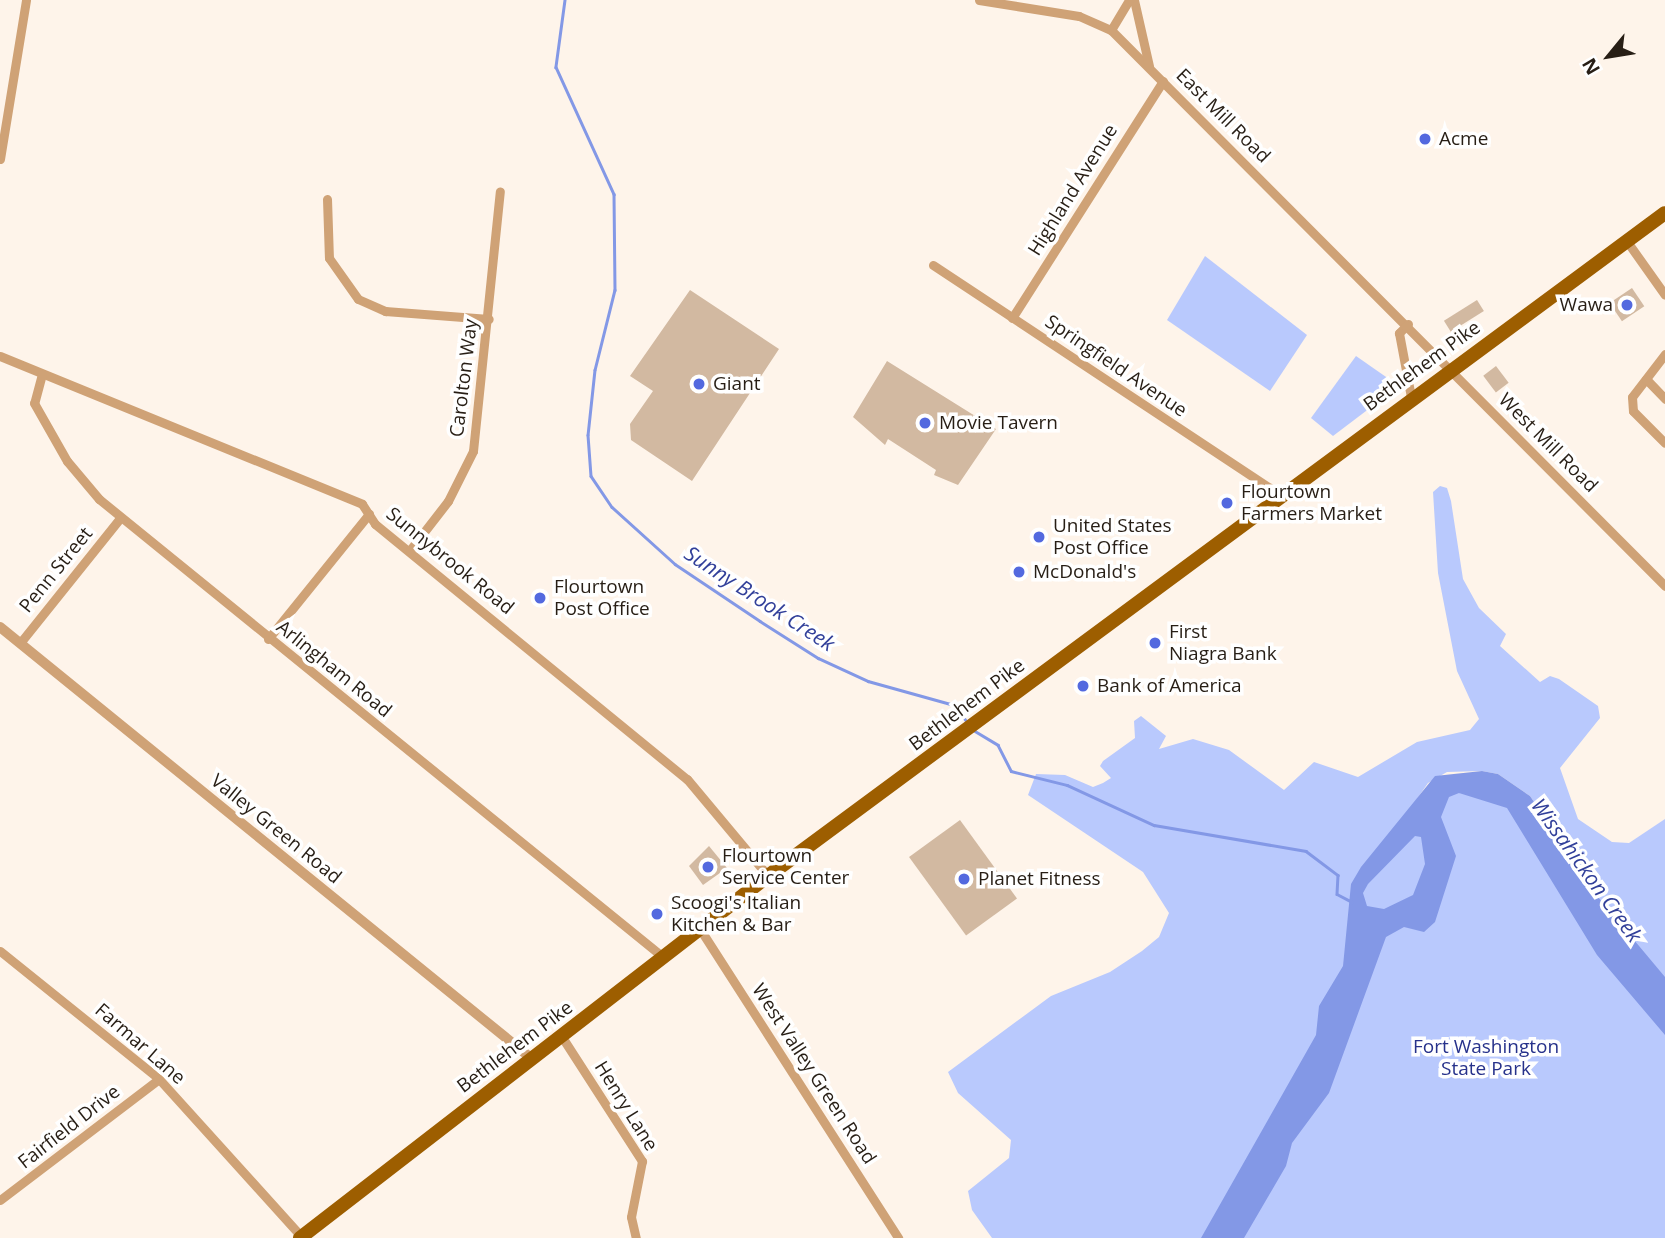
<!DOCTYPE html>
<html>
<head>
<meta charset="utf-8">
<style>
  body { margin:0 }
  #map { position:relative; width:1665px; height:1238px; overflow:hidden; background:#fef4ea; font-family:"Open Sans",sans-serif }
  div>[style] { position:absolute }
  .green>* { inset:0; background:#b9c9fd }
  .water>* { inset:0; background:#8398e6 }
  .stream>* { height:2.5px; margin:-1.25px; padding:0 1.25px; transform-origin:1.25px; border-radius:1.25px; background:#8398e6 }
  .building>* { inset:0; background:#d2b9a1; transform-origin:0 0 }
  .minor>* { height:9px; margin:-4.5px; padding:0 4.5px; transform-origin:4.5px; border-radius:4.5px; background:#cfa276 }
  .tertiary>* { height:10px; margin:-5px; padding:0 5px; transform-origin:5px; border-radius:5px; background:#cfa276 }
  .primary>* { height:14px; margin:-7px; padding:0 7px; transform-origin:7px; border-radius:7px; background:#9d5e00 }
  .dots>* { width:19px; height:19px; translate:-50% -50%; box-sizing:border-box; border:4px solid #fff; border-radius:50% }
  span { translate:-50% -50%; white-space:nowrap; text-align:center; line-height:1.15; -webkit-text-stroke:7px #fff; paint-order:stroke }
  .street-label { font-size:19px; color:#271e15 }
  .poi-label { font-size:19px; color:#271e15 }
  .left { translate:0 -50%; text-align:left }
  .right { translate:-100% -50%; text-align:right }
  .park-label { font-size:19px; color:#27328b }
  .water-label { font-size:21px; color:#32409a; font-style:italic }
  .north { position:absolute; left:1574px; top:21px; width:70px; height:70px; -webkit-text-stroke:5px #fff; paint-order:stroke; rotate:240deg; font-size:19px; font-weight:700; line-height:28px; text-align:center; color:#271e15 }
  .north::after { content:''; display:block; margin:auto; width:24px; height:32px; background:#271e15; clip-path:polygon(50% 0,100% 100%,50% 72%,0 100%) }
</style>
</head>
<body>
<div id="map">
  <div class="green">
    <div style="clip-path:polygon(1205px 256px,1307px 335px,1270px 391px,1167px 320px)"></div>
    <div style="clip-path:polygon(1356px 356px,1399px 386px,1333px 436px,1311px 418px)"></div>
    <div style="clip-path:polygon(evenodd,1440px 486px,1447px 488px,1451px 501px,1463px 579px,1479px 608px,1506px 634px,1500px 646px,1540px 682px,1550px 676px,1559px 679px,1598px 706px,1600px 718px,1560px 768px,1578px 819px,1612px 842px,1629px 843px,1665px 819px,1665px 1238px,992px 1238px,972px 1210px,968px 1191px,1009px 1158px,1011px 1140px,958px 1093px,948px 1072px,1051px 996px,1110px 972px,1142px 951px,1159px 937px,1169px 913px,1143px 872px,1028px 795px,1036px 774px,1065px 775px,1093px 787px,1103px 783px,1111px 778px,1100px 766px,1103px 761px,1135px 738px,1134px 721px,1141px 716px,1166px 736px,1159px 749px,1193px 739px,1229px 750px,1284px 790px,1314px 762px,1358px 777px,1417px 742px,1470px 730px,1479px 719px,1457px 671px,1438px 573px,1433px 492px,1440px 486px,1482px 771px,1498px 774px,1530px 796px,1590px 886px,1502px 786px,1447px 787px,1403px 819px,1428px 783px,1447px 772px,1482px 771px)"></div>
  </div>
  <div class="water">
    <div style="clip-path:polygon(evenodd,1482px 771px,1498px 774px,1530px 796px,1598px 897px,1665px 977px,1665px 1035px,1597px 955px,1507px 808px,1459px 793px,1449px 797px,1441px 817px,1456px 856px,1435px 922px,1424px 932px,1404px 927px,1386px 937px,1329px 1093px,1292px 1143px,1286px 1166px,1244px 1238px,1201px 1238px,1316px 1035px,1319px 1006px,1343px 966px,1351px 884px,1361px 867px,1435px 776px,1482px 771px,1415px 836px,1421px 837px,1425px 864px,1413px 895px,1384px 909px,1367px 906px,1363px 893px,1368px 884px,1415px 836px)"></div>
  </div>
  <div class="stream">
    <div style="left:565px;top:0;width:68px;rotate:97.7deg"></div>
    <div style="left:556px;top:67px;width:140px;rotate:65.5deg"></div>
    <div style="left:614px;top:194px;width:96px;rotate:89.4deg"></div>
    <div style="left:615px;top:290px;width:82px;rotate:104deg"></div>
    <div style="left:595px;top:370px;width:65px;rotate:96.1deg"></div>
    <div style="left:588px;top:435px;width:41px;rotate:85.8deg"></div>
    <div style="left:591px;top:476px;width:37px;rotate:56deg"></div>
    <div style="left:612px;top:507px;width:85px;rotate:42.1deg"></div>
    <div style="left:675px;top:564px;width:102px;rotate:33.8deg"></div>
    <div style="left:760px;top:621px;width:69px;rotate:32.5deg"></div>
    <div style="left:818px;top:658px;width:55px;rotate:24.7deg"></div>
    <div style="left:868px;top:681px;width:89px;rotate:15.6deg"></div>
    <div style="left:954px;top:705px;width:23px;rotate:52deg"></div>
    <div style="left:975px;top:731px;width:27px;rotate:31deg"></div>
    <div style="left:998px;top:745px;width:29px;rotate:63deg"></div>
    <div style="left:1011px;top:771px;width:58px;rotate:14deg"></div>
    <div style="left:1067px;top:785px;width:96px;rotate:24.7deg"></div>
    <div style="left:1154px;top:825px;width:154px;rotate:9.7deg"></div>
    <div style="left:1306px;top:851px;width:40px;rotate:37deg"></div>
    <div style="left:1338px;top:875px;width:19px;rotate:93deg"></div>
    <div style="left:1337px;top:894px;width:17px;rotate:28deg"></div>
  </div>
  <div class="building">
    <div style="left:1632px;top:288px;width:22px;height:27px;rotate:56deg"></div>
    <div style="clip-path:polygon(690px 290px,779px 349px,692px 481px,631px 440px,630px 424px,653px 391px,630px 376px)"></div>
    <div style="left:1477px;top:300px;width:13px;height:39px;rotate:58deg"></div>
    <div style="clip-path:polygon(887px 361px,996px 429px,958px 485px,934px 475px,936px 470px,888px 439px,885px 445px,853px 417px)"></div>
    <div style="left:1496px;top:366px;width:21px;height:16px;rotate:53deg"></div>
    <div style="left:960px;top:820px;width:97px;height:63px;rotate:54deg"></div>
    <div style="clip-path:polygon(709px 846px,727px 868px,703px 885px,689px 866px)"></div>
  </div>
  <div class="minor">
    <div style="left:979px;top:0;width:101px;rotate:9.1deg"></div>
    <div style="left:1079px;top:16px;width:35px;rotate:24deg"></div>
    <div style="left:1111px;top:30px;width:785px;rotate:45.1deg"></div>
    <div style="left:1134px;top:0;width:68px;rotate:77.2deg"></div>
    <div style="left:1111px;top:30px;width:35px;rotate:-59deg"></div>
    <div style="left:0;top:159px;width:161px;rotate:-80.7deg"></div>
    <div style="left:327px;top:199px;width:59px;rotate:88.1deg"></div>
    <div style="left:329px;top:258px;width:50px;rotate:54.7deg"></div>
    <div style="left:358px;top:299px;width:30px;rotate:24deg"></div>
    <div style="left:385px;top:311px;width:104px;rotate:4.4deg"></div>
    <div style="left:1626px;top:240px;width:67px;rotate:54.7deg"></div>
    <div style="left:933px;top:265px;width:416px;rotate:33.5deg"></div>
    <div style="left:1012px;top:318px;width:281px;rotate:-57.5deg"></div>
    <div style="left:1408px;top:324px;width:13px;rotate:135deg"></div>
    <div style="left:1399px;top:333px;width:65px;rotate:79.4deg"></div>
    <div style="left:1665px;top:354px;width:54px;rotate:127.5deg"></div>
    <div style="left:1632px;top:397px;width:14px;rotate:86deg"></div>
    <div style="left:1633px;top:411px;width:45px;rotate:45deg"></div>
    <div style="left:0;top:356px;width:391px;rotate:22.2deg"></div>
    <div style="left:362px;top:504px;width:24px;rotate:57deg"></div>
    <div style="left:375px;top:524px;width:403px;rotate:39.3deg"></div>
    <div style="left:687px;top:779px;width:126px;rotate:50.1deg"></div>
    <div style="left:42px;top:374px;width:30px;rotate:105deg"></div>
    <div style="left:34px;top:403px;width:67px;rotate:60.4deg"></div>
    <div style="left:67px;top:461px;width:50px;rotate:49.9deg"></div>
    <div style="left:99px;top:499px;width:727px;rotate:39.08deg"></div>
    <div style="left:1646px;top:379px;width:28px;rotate:46deg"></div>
    <div style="left:410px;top:550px;width:62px;rotate:-52.2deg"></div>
    <div style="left:448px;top:501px;width:56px;rotate:-63.4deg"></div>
    <div style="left:473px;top:451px;width:261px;rotate:-84.1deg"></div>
    <div style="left:268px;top:639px;width:161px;rotate:-51.1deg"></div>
    <div style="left:20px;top:643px;width:160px;rotate:-51.3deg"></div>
    <div style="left:700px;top:929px;width:367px;rotate:57.3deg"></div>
    <div style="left:0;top:951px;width:204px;rotate:38.8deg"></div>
    <div style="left:159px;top:1079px;width:213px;rotate:47.9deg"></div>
    <div style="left:562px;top:1037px;width:148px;rotate:57.2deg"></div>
    <div style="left:642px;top:1161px;width:57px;rotate:101.1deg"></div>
    <div style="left:631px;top:1217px;width:22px;rotate:77deg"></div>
    <div style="left:0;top:1200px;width:200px;rotate:-37.3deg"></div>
  </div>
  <div class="tertiary">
    <div style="left:0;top:627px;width:684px;rotate:39.07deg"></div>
  </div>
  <div class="primary">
    <div style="left:300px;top:1238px;width:592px;rotate:-37.72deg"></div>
    <div style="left:768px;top:876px;width:1115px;rotate:-36.47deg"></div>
  </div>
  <div class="dots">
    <div style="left:1425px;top:139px;background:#5369df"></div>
    <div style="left:1627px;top:305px;background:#5369df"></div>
    <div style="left:699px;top:384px;background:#5369df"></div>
    <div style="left:925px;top:423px;background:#5369df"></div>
    <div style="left:1227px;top:503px;background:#5369df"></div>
    <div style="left:1039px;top:537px;background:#5369df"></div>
    <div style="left:1019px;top:572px;background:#5369df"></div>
    <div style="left:540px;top:598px;background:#5369df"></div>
    <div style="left:1155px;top:643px;background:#5369df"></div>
    <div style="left:1083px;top:686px;background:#5369df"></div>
    <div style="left:708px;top:867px;background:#5369df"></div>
    <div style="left:964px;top:879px;background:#5369df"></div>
    <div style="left:657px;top:914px;background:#5369df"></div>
  </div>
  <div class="street-label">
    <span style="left:1223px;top:116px;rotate:45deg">East Mill Road</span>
    <span style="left:1073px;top:190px;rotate:-58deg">Highland Avenue</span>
    <span style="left:1116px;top:366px;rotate:34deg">Springfield Avenue</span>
    <span style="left:1422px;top:366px;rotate:-36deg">Bethlehem Pike</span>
    <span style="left:464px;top:378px;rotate:-83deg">Carolton Way</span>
    <span style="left:1548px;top:443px;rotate:45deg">West Mill Road</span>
    <span style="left:450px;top:561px;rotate:39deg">Sunnybrook Road</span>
    <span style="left:56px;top:570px;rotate:-51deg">Penn Street</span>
    <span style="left:334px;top:669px;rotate:39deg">Arlingham Road</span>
    <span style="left:967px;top:705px;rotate:-37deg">Bethlehem Pike</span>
    <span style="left:276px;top:829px;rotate:39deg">Valley Green Road</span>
    <span style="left:140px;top:1044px;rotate:41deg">Farmar Lane</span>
    <span style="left:515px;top:1047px;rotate:-37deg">Bethlehem Pike</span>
    <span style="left:814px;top:1074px;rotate:57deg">West Valley Green Road</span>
    <span style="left:626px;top:1106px;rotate:58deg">Henry Lane</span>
    <span style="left:69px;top:1127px;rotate:-38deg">Fairfield Drive</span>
  </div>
  <div class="poi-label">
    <span class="left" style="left:1439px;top:139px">Acme</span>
    <span class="right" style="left:1613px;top:305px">Wawa</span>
    <span class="left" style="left:713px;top:384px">Giant</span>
    <span class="left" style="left:939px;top:423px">Movie Tavern</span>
    <span class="left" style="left:1241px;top:503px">Flourtown<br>Farmers Market</span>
    <span class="left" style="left:1053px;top:537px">United States<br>Post Office</span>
    <span class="left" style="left:1033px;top:572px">McDonald's</span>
    <span class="left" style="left:554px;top:598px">Flourtown<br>Post Office</span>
    <span class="left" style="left:1169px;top:643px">First<br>Niagra Bank</span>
    <span class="left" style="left:1097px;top:686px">Bank of America</span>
    <span class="left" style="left:722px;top:867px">Flourtown<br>Service Center</span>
    <span class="left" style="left:978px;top:879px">Planet Fitness</span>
    <span class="left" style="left:671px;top:914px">Scoogi's Italian<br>Kitchen &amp; Bar</span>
  </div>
  <div class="park-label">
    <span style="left:1486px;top:1058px">Fort Washington<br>State Park</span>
  </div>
  <div class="water-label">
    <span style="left:760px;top:598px;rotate:33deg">Sunny Brook Creek</span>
    <span style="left:1587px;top:870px;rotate:54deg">Wissahickon Creek</span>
  </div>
  <div class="north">N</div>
</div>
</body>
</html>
